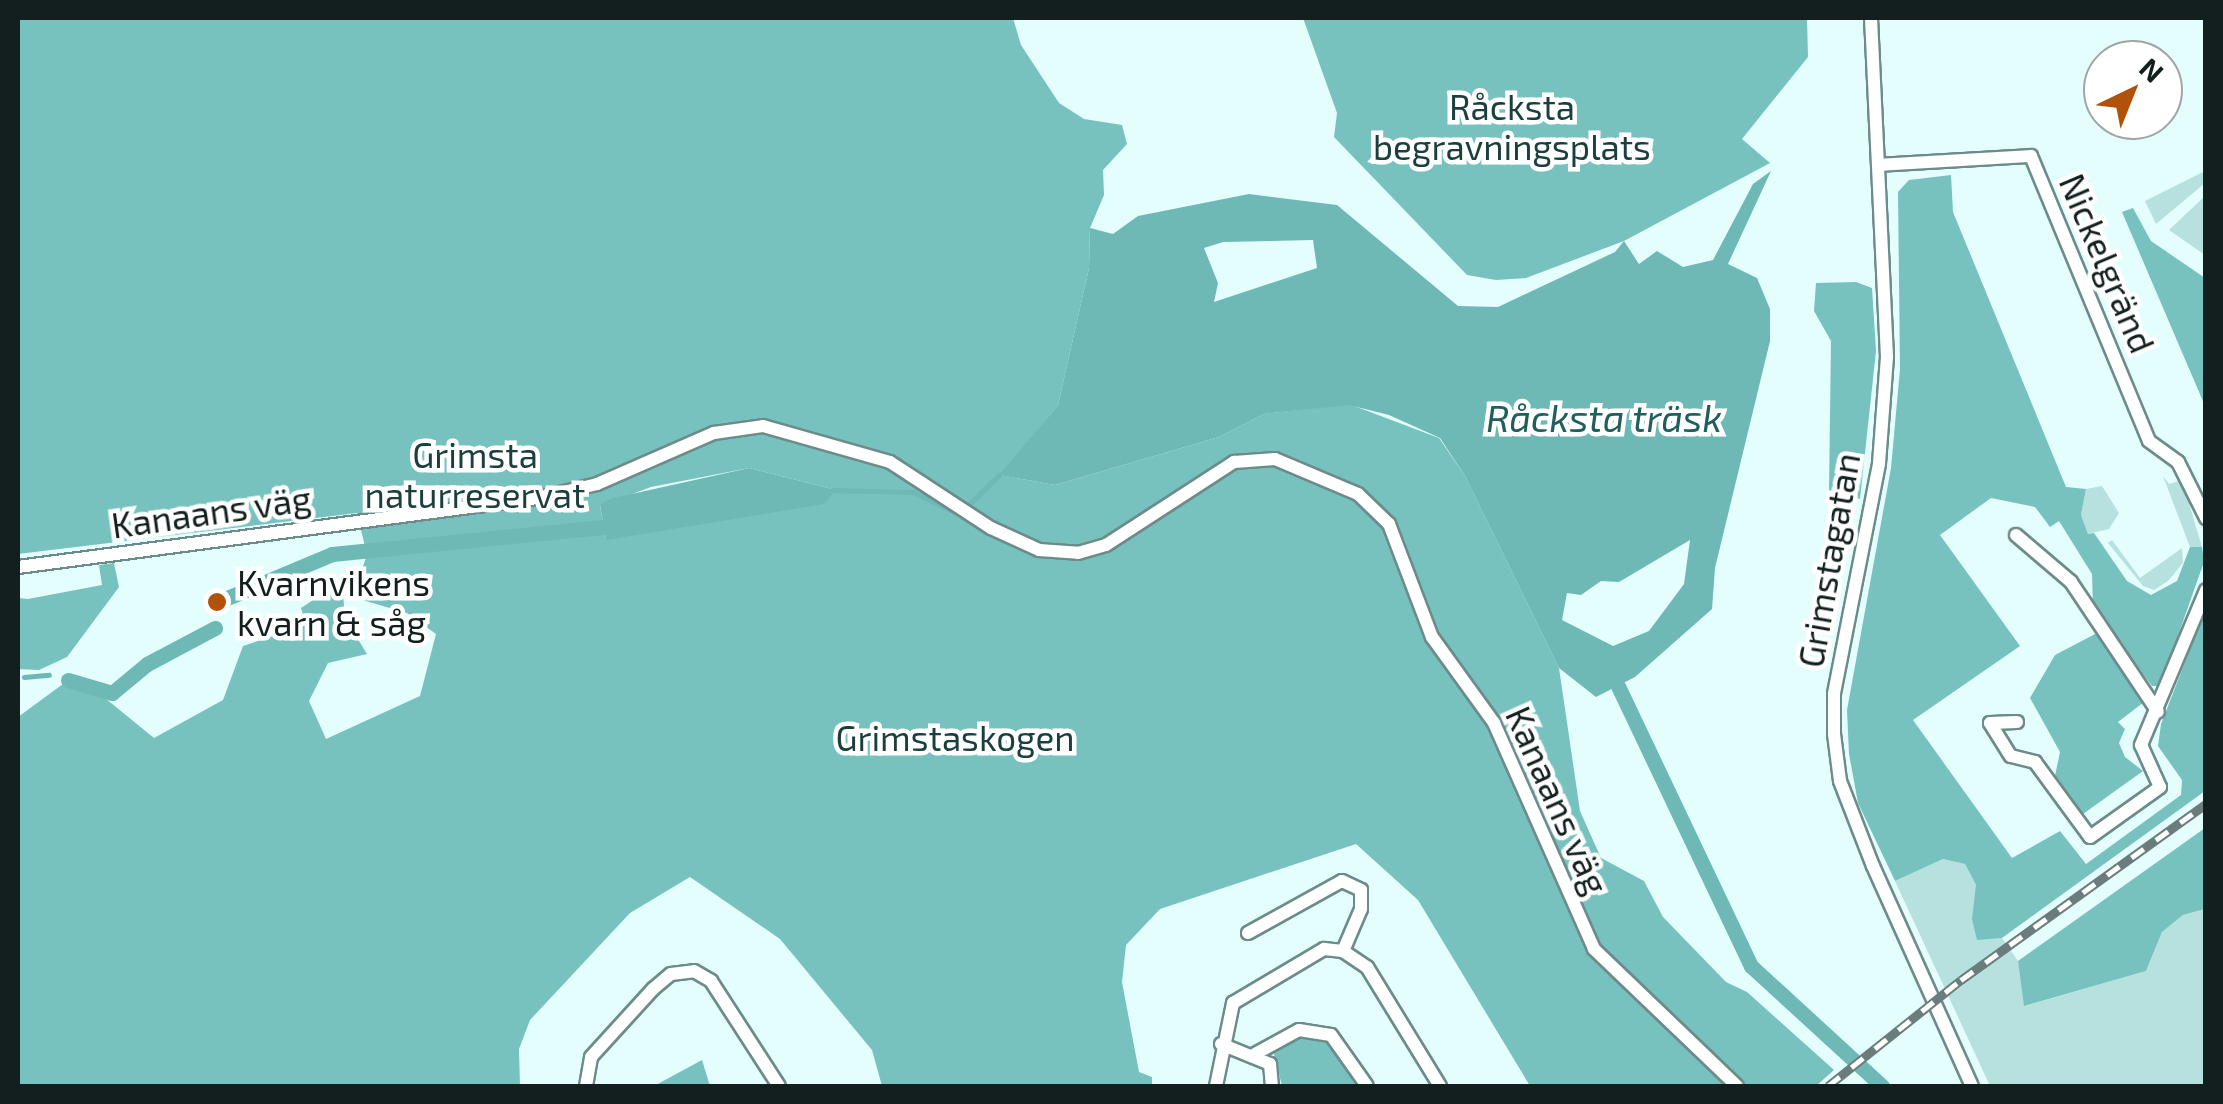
<!DOCTYPE html>
<html>
<head>
<meta charset="utf-8">
<style>
  body { margin:0 }
  #map { position:relative; width:2223px; height:1104px; overflow:hidden; background:#e3fefc; font-family:"Exo 2",sans-serif }
  div>[style] { position:absolute }
  .green>* { inset:0; background:#b6e1de }
  .forest>* { inset:0; background:#77c2be }
  .water>* { inset:0; background:#6eb9b5 }
  .stream>* { height:5px; margin:-2.5px; padding:0 2.5px; transform-origin:2.5px; border-radius:2.5px; background:#6eb9b5 }
  .canal>* { height:15px; margin:-7.5px; padding:0 7.5px; transform-origin:7.5px; border-radius:7.5px; background:#6eb9b5 }
  .roads { filter:drop-shadow(2px 0 #6c8c8a) drop-shadow(-2px 0 #6c8c8a) drop-shadow(0 2px #6c8c8a) drop-shadow(0 -2px #6c8c8a) }
  .street>* { height:12px; margin:-6px; padding:0 6px; transform-origin:6px; border-radius:6px; background:#fff }
  .rail>* { height:9px; margin-top:-4.5px; transform-origin:0; background:repeating-linear-gradient(90deg,#fff 0 15px,#6a7d7c 0 30px); box-sizing:border-box; border-block:2px solid #6a7d7c }
  .dots>* { width:28px; height:28px; translate:-50% -50%; box-sizing:border-box; border:5px solid #fff; border-radius:50% }
  span { translate:-50% -50%; white-space:nowrap; text-align:center; line-height:1.15; -webkit-text-stroke:9px #fff; paint-order:stroke }
  .park-label { font-size:35px; color:#1b3f3d }
  .street-label { font-size:35px; color:#121f1e }
  .poi-label { font-size:35px; color:#121f1e }
  .left { translate:0 -50%; text-align:left }
  .water-label { font-size:38px; color:#215f5c; font-style:italic }
  .frame { position:absolute; inset:0; border:20px solid #121f1e; pointer-events:none }
  .north { position:absolute; left:2083px; top:40px; width:100px; height:100px; box-sizing:border-box; background:#fff; border:2px solid #a0a5a5; border-radius:50%; rotate:43deg; font-size:28px; font-weight:700; line-height:40px; text-align:center; color:#121f1e }
  .north::after { content:''; display:block; margin:auto; width:35px; height:45px; background:#b2520a; clip-path:polygon(50% 0,100% 100%,50% 72%,0 100%) }
</style>
</head>
<body>
<div id="map">
  <div class="green">
    <div style="clip-path:polygon(2205px 171px,2205px 183px,2156px 224px,2145px 201px)"></div>
    <div style="clip-path:polygon(2205px 196px,2205px 255px,2169px 230px)"></div>
    <div style="clip-path:polygon(2163px 476px,2169px 484px,2182px 480px,2202px 547px,2190px 547px)"></div>
    <div style="clip-path:polygon(2102px 486px,2119px 513px,2109px 529px,2088px 534px,2081px 515px,2086px 489px)"></div>
    <div style="clip-path:polygon(2112px 540px,2140px 578px,2182px 548px,2183px 563px,2168px 581px,2154px 590px,2143px 586px,2108px 543px)"></div>
    <div style="clip-path:polygon(1943px 859px,1965px 864px,1976px 885px,1977px 939px,2002px 938px,2018px 961px,2025px 1006px,2146px 971px,2162px 932px,2183px 915px,2205px 909px,2205px 1086px,1990px 1086px,1895px 881px)"></div>
  </div>
  <div class="forest">
    <div style="clip-path:polygon(evenodd,18px 18px,1013px 18px,1021px 45px,1059px 103px,1084px 119px,1122px 125px,1127px 144px,1103px 170px,1104px 195px,1090px 228px,1089px 268px,1058px 405px,1000px 475px,1055px 485px,1219px 437px,1264px 414px,1349px 404px,1439px 438px,1465px 476px,1559px 668px,1580px 811px,1601px 858px,1644px 881px,1663px 917px,1726px 982px,1747px 992px,1834px 1070px,1816px 1086px,1530px 1086px,1418px 900px,1356px 844px,1160px 909px,1126px 945px,1122px 982px,1139px 1072px,1152px 1077px,1152px 1086px,882px 1086px,872px 1050px,780px 939px,690px 877px,630px 913px,530px 1020px,519px 1049px,520px 1086px,18px 1086px,18px 717px,63px 684px,100px 694px,154px 738px,223px 700px,243px 646px,306px 625px,301px 608px,342px 581px,345px 618px,367px 654px,328px 663px,309px 701px,326px 739px,420px 696px,436px 634px,407px 613px,352px 597px,367px 555px,357px 513px,18px 554px,18px 18px,749px 468px,836px 490px,606px 539px,600px 506px,651px 487px,749px 468px)"></div>
    <div style="clip-path:polygon(1303px 18px,1807px 18px,1808px 57px,1742px 139px,1770px 163px,1624px 241px,1526px 278px,1496px 280px,1467px 275px,1334px 137px,1337px 113px)"></div>
    <div style="clip-path:polygon(1951px 175px,1953px 212px,2066px 487px,2086px 489px,2081px 515px,2088px 534px,2094px 533px,2127px 581px,2151px 595px,2177px 581px,2190px 547px,2202px 547px,2204px 562px,2160px 686px,2152px 686px,2093px 607px,2092px 574px,2059px 521px,2050px 527px,2035px 507px,1991px 498px,1940px 535px,2020px 646px,1913px 720px,2012px 858px,2060px 831px,2086px 864px,2181px 795px,2182px 780px,2158px 746px,2161px 724px,2205px 611px,2205px 791px,2002px 938px,1977px 940px,1972px 919px,1976px 885px,1965px 864px,1943px 859px,1895px 881px,1858px 803px,1849px 754px,1847px 710px,1891px 468px,1900px 369px,1898px 192px,1909px 180px)"></div>
    <div style="clip-path:polygon(2133px 208px,2151px 241px,2205px 278px,2205px 406px,2122px 212px)"></div>
    <div style="clip-path:polygon(1856px 282px,1872px 288px,1876px 351px,1860px 499px,1829px 490px,1831px 341px,1814px 311px,1816px 283px)"></div>
    <div style="clip-path:polygon(114px 563px,119px 587px,67px 657px,39px 670px,18px 669px,18px 591px,19px 598px,28px 599px,102px 585px,99px 565px)"></div>
    <div style="clip-path:polygon(2097px 633px,2144px 702px,2118px 722px,2125px 729px,2119px 743px,2125px 757px,2143px 771px,2083px 814px,2055px 776px,2060px 752px,2030px 698px,2055px 655px)"></div>
    <div style="clip-path:polygon(2205px 828px,2205px 909px,2183px 915px,2162px 932px,2146px 971px,2024px 1006px,2018px 961px)"></div>
    <div style="clip-path:polygon(1300px 1035px,1329px 1040px,1363px 1086px,1282px 1086px,1273px 1050px)"></div>
    <div style="clip-path:polygon(702px 1060px,710px 1086px,654px 1086px)"></div>
  </div>
  <div class="water">
    <div style="clip-path:polygon(evenodd,1771px 171px,1728px 264px,1757px 278px,1770px 309px,1770px 341px,1715px 568px,1712px 609px,1635px 677px,1596px 697px,1559px 668px,1465px 476px,1440px 438px,1389px 415px,1349px 405px,1264px 414px,1219px 437px,1055px 485px,999px 475px,1058px 405px,1089px 268px,1090px 228px,1113px 234px,1138px 216px,1249px 194px,1337px 205px,1458px 306px,1498px 307px,1615px 252px,1624px 241px,1639px 264px,1657px 251px,1683px 267px,1713px 260px,1753px 184px,1771px 171px,1313px 240px,1317px 268px,1214px 302px,1218px 283px,1204px 248px,1223px 242px,1313px 240px,1771px 171px,1690px 540px,1684px 584px,1649px 631px,1613px 646px,1562px 620px,1567px 593px,1581px 595px,1601px 581px,1619px 582px,1690px 540px)"></div>
    <div style="clip-path:polygon(749px 468px,836px 490px,824px 504px,606px 540px,600px 505px,609px 499px)"></div>
  </div>
  <div class="stream">
    <div style="left:832px;top:490px;width:81px;rotate:1.4deg"></div>
    <div style="left:913px;top:492px;width:51px;rotate:25.6deg"></div>
    <div style="left:959px;top:514px;width:56px;rotate:-44.3deg"></div>
    <div style="left:24px;top:677px;width:25px;rotate:-5deg"></div>
  </div>
  <div class="canal">
    <div style="left:227px;top:598px;width:114px;rotate:-22.7deg"></div>
    <div style="left:332px;top:554px;width:272px;rotate:-5.7deg"></div>
    <div style="left:68px;top:680px;width:46px;rotate:16.5deg"></div>
    <div style="left:112px;top:693px;width:45px;rotate:-39.6deg"></div>
    <div style="left:147px;top:664px;width:77px;rotate:-27.9deg"></div>
    <div style="left:1618px;top:686px;width:310px;rotate:64.6deg"></div>
    <div style="left:1751px;top:966px;width:178px;rotate:42.5deg"></div>
  </div>
  <div class="roads">
    <div class="street">
      <div style="left:1871px;top:18px;width:339px;rotate:87.3deg"></div>
      <div style="left:1887px;top:357px;width:107px;rotate:94.3deg"></div>
      <div style="left:1879px;top:464px;width:234px;rotate:101.1deg"></div>
      <div style="left:1834px;top:694px;width:40px;rotate:90deg"></div>
      <div style="left:1834px;top:734px;width:47px;rotate:82.7deg"></div>
      <div style="left:1840px;top:781px;width:91px;rotate:68.8deg"></div>
      <div style="left:1873px;top:866px;width:241px;rotate:65.8deg"></div>
      <div style="left:1879px;top:165px;width:152px;rotate:-3.4deg"></div>
      <div style="left:2031px;top:156px;width:308px;rotate:67.5deg"></div>
      <div style="left:2149px;top:441px;width:36px;rotate:36deg"></div>
      <div style="left:2178px;top:462px;width:63px;rotate:63.4deg"></div>
      <div style="left:2016px;top:535px;width:72px;rotate:40.5deg"></div>
      <div style="left:2071px;top:582px;width:156px;rotate:56.2deg"></div>
      <div style="left:18px;top:567px;width:525px;rotate:-7.56deg"></div>
      <div style="left:538px;top:498px;width:61px;rotate:-13.3deg"></div>
      <div style="left:597px;top:484px;width:128px;rotate:-23.6deg"></div>
      <div style="left:714px;top:433px;width:49px;rotate:-8.1deg"></div>
      <div style="left:763px;top:426px;width:132px;rotate:15.8deg"></div>
      <div style="left:890px;top:462px;width:121px;rotate:33.2deg"></div>
      <div style="left:991px;top:528px;width:53px;rotate:24.6deg"></div>
      <div style="left:1039px;top:550px;width:39px;rotate:4deg"></div>
      <div style="left:1078px;top:553px;width:29px;rotate:-16deg"></div>
      <div style="left:1106px;top:545px;width:153px;rotate:-33deg"></div>
      <div style="left:1234px;top:462px;width:41px;rotate:-4.2deg"></div>
      <div style="left:1275px;top:459px;width:90px;rotate:22.9deg"></div>
      <div style="left:1358px;top:494px;width:43px;rotate:44.1deg"></div>
      <div style="left:1389px;top:524px;width:121px;rotate:69.2deg"></div>
      <div style="left:1432px;top:637px;width:106px;rotate:54.2deg"></div>
      <div style="left:1494px;top:723px;width:247px;rotate:66.1deg"></div>
      <div style="left:1594px;top:949px;width:198px;rotate:43.8deg"></div>
      <div style="left:2017px;top:722px;width:27px;rotate:178deg"></div>
      <div style="left:1990px;top:723px;width:39px;rotate:58deg"></div>
      <div style="left:2011px;top:756px;width:25px;rotate:14deg"></div>
      <div style="left:2035px;top:762px;width:93px;rotate:53.7deg"></div>
      <div style="left:2090px;top:837px;width:86px;rotate:-35.5deg"></div>
      <div style="left:2160px;top:787px;width:46px;rotate:-114.3deg"></div>
      <div style="left:2141px;top:745px;width:168px;rotate:-67.2deg"></div>
      <div style="left:1248px;top:933px;width:107px;rotate:-29deg"></div>
      <div style="left:1342px;top:881px;width:21px;rotate:25deg"></div>
      <div style="left:1361px;top:890px;width:19px;rotate:90deg"></div>
      <div style="left:1361px;top:909px;width:46px;rotate:113.2deg"></div>
      <div style="left:1221px;top:1044px;width:53px;rotate:22.2deg"></div>
      <div style="left:1270px;top:1064px;width:22px;rotate:85deg"></div>
      <div style="left:1255px;top:1054px;width:50px;rotate:-28.6deg"></div>
      <div style="left:1299px;top:1030px;width:32px;rotate:9deg"></div>
      <div style="left:1331px;top:1035px;width:62px;rotate:54.8deg"></div>
      <div style="left:586px;top:1086px;width:29px;rotate:-80deg"></div>
      <div style="left:591px;top:1057px;width:92px;rotate:-47.6deg"></div>
      <div style="left:653px;top:989px;width:23px;rotate:-40deg"></div>
      <div style="left:671px;top:974px;width:23px;rotate:-7deg"></div>
      <div style="left:694px;top:971px;width:20px;rotate:30deg"></div>
      <div style="left:711px;top:981px;width:125px;rotate:57.1deg"></div>
      <div style="left:1216px;top:1086px;width:85px;rotate:-78.4deg"></div>
      <div style="left:1233px;top:1003px;width:106px;rotate:-30.7deg"></div>
      <div style="left:1324px;top:949px;width:19px;rotate:6deg"></div>
      <div style="left:1343px;top:951px;width:29px;rotate:34deg"></div>
      <div style="left:1367px;top:967px;width:140px;rotate:58.5deg"></div>
    </div>
  </div>
  <div class="rail">
    <div style="left:1828px;top:1086px;width:170px;rotate:-38.6deg"></div>
    <div style="left:1961px;top:980px;width:302px;rotate:-35.7deg"></div>
  </div>
  <div class="dots">
    <div style="left:217px;top:602px;background:#b2520a"></div>
  </div>
  <div class="park-label">
    <span style="left:1512px;top:126px">Råcksta<br>begravningsplats</span>
    <span style="left:475px;top:474px">Grimsta<br>naturreservat</span>
    <span style="left:955px;top:737px">Grimstaskogen</span>
  </div>
  <div class="street-label">
    <span style="left:2108px;top:263px;rotate:67deg">Nickelgränd</span>
    <span style="left:211px;top:511px;rotate:-8deg">Kanaans väg</span>
    <span style="left:1828px;top:560px;rotate:-80deg">Grimstagatan</span>
    <span style="left:1558px;top:800px;rotate:66deg">Kanaans väg</span>
  </div>
  <div class="poi-label">
    <span class="left" style="left:237px;top:602px">Kvarnvikens<br>kvarn &amp; såg</span>
  </div>
  <div class="water-label">
    <span style="left:1604px;top:418px">Råcksta träsk</span>
  </div>
  <div class="frame"></div>
  <div class="north">N</div>
</div>
</body>
</html>
